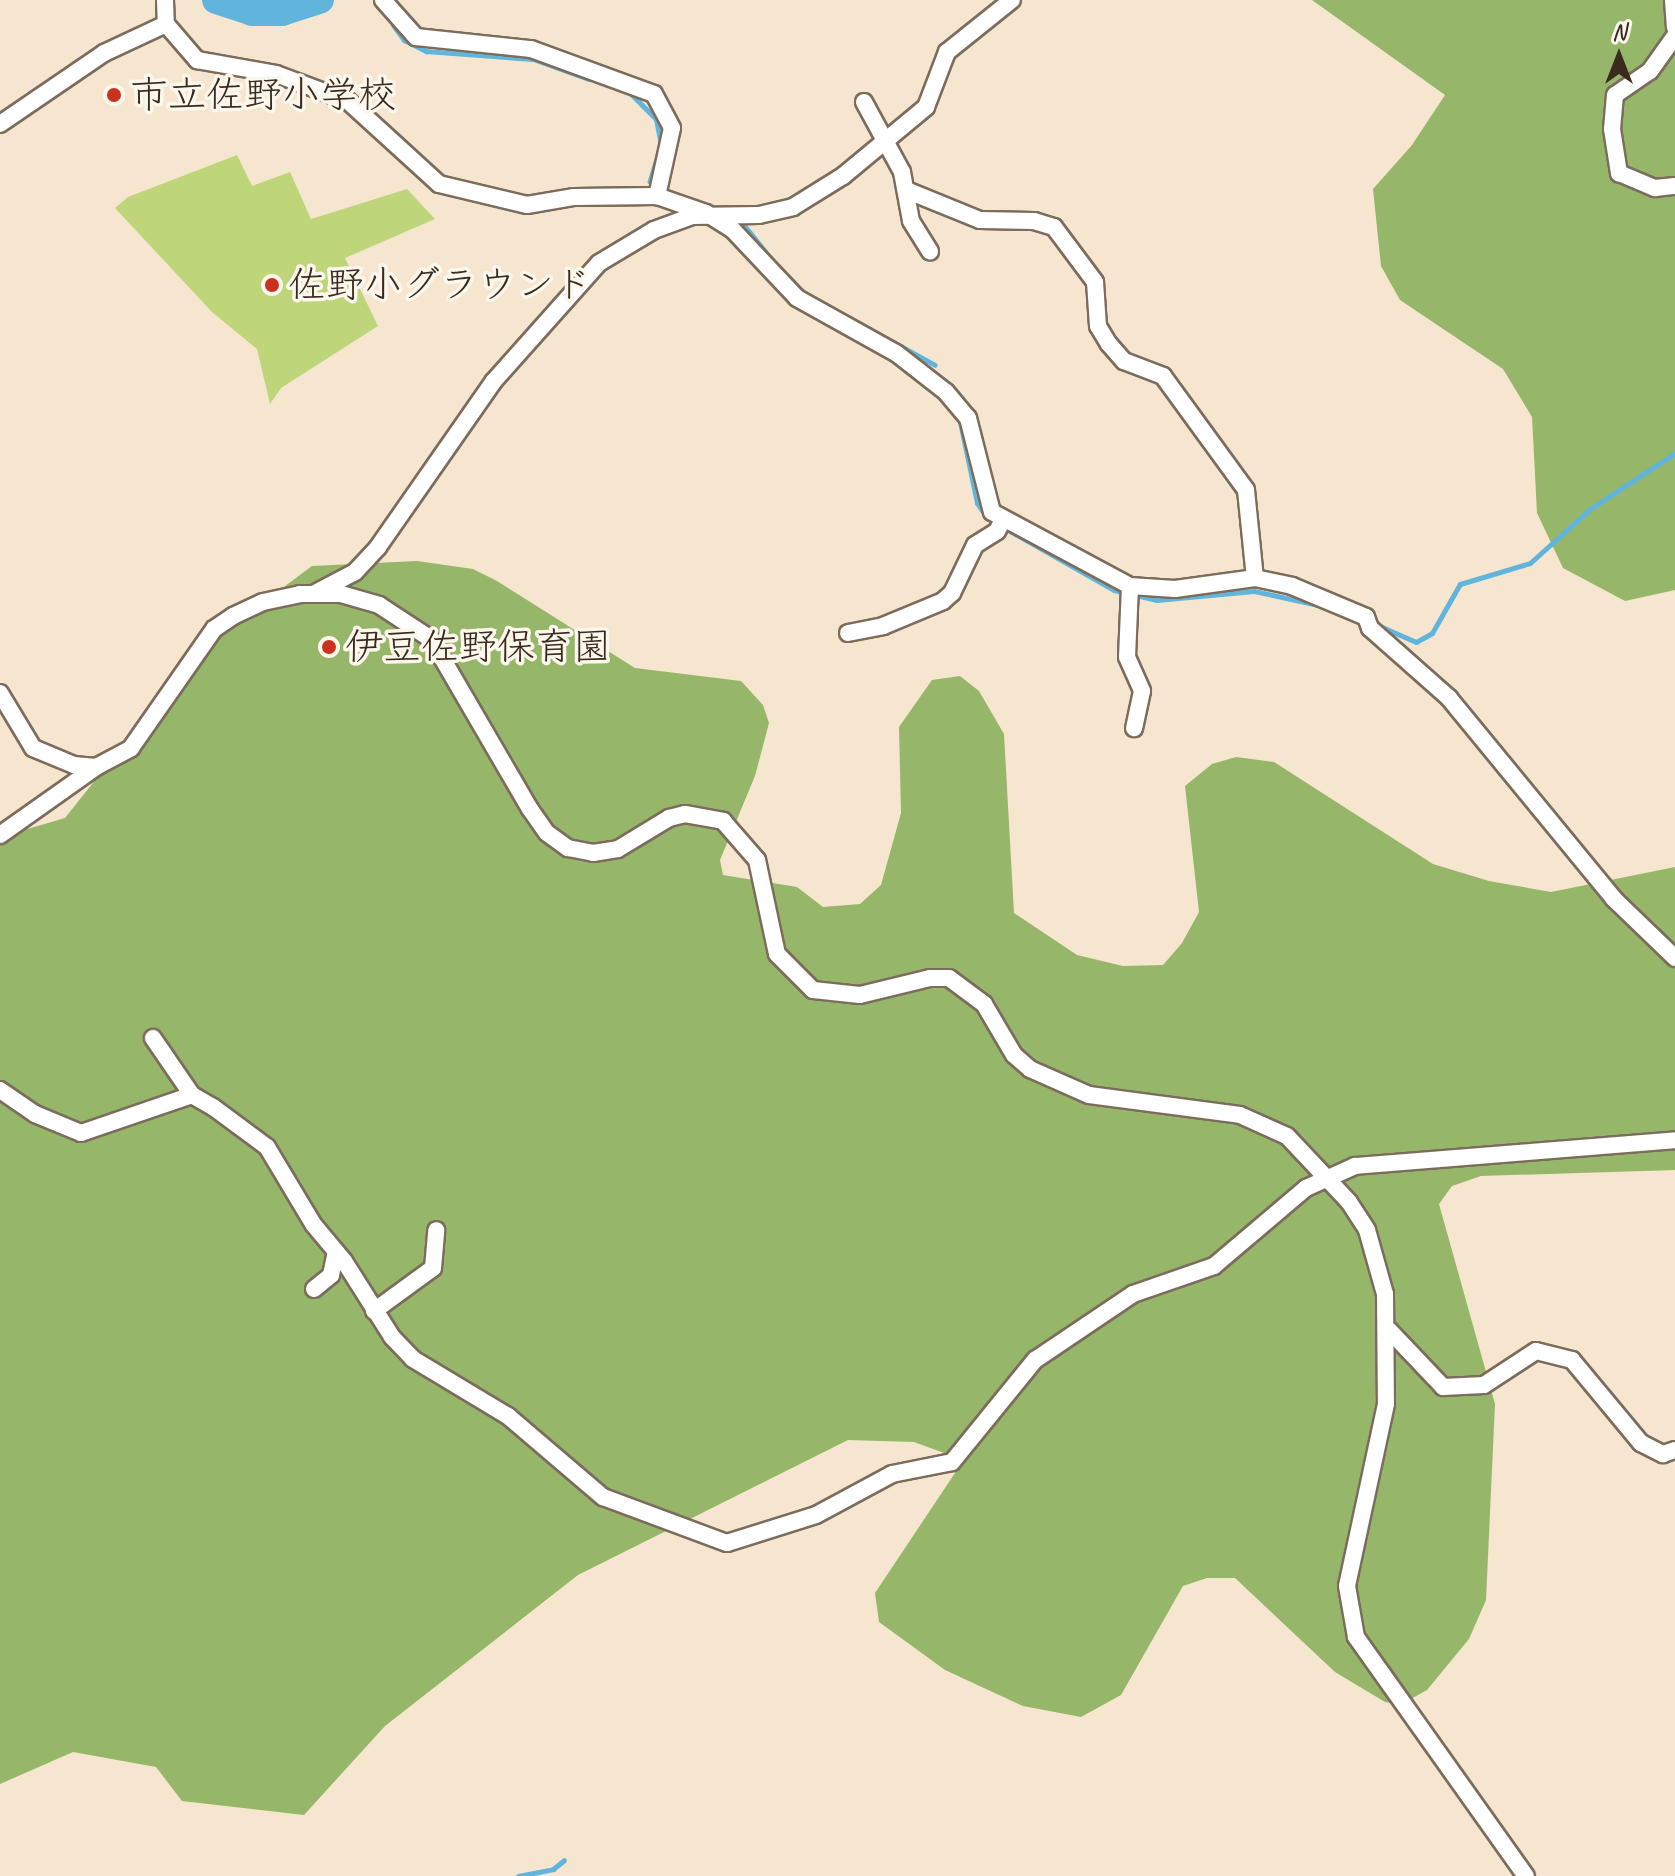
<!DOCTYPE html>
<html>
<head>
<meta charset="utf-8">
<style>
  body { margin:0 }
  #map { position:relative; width:1675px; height:1876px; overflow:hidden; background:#f6e6cf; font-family:Caveat,"Klee One",sans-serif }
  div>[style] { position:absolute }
  .green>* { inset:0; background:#bed579 }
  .forest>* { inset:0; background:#96b669 }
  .stream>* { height:5px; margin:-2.5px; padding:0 2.5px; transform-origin:2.5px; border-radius:2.5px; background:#61b5dd }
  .river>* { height:28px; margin:-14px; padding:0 14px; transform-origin:14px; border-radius:14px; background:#61b5dd }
  .roads { filter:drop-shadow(2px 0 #7c6c5c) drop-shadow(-2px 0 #7c6c5c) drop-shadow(0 2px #7c6c5c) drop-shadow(0 -2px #7c6c5c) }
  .minor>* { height:16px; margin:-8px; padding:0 8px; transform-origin:8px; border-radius:8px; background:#fff }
  .dots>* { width:22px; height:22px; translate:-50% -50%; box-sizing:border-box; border:4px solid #fbf7ec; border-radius:50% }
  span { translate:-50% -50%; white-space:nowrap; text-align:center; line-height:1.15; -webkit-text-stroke:7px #fbf7ec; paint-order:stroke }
  .poi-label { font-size:38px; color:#3b2a1e }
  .left { translate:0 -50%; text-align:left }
  .north { position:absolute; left:1579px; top:16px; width:80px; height:80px; -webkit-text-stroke:6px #fbf7ec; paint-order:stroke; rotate:0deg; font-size:22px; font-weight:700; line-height:32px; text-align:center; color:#3b2a1e }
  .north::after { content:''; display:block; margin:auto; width:28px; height:36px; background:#3b2a1e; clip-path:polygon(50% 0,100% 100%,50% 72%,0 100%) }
</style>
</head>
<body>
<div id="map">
  <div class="green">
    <div style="clip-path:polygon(237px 155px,252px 186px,290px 172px,311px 219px,407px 189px,435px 219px,345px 258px,378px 326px,281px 388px,270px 404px,257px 349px,212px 312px,115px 208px,128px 197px)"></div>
  </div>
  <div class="forest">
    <div style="clip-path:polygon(1312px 0,1675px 0,1675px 590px,1625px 601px,1563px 568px,1537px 513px,1532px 417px,1503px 369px,1400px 300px,1381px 266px,1373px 189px,1412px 145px,1445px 95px)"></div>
    <div style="clip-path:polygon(417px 561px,473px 569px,497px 581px,635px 668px,741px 681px,763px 705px,769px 723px,755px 776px,720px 860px,723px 875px,797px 887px,823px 907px,860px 904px,881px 885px,901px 813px,899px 727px,932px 680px,960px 676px,979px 691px,1004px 734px,1014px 913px,1077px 955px,1123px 966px,1163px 965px,1182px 943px,1199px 912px,1185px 786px,1212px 764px,1236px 757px,1274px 762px,1433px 864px,1489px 881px,1551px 892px,1675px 867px,1675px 1170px,1481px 1176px,1452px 1186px,1439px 1204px,1495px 1404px,1486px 1600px,1469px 1639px,1427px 1690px,1400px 1705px,1385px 1702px,1335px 1672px,1235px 1578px,1207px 1578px,1183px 1586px,1121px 1695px,1081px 1717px,1023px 1706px,945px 1670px,879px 1622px,875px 1593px,955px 1473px,944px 1453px,914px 1442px,848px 1440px,578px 1575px,385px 1726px,304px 1815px,182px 1801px,156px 1767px,73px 1752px,0 1784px,0 837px,65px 818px,198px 651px,312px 566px)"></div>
  </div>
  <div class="stream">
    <div style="left:393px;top:25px;width:19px;rotate:54deg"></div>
    <div style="left:404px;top:40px;width:25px;rotate:27deg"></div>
    <div style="left:426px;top:51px;width:107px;rotate:4.3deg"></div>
    <div style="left:533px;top:59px;width:59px;rotate:19.7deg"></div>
    <div style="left:629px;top:92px;width:38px;rotate:45deg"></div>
    <div style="left:656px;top:119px;width:25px;rotate:79deg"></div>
    <div style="left:661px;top:144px;width:39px;rotate:107deg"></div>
    <div style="left:743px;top:224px;width:45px;rotate:51.3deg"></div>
    <div style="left:778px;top:266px;width:42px;rotate:46deg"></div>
    <div style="left:848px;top:317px;width:99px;rotate:28.9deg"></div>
    <div style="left:960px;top:422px;width:83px;rotate:78.1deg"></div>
    <div style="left:977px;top:503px;width:18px;rotate:56deg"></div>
    <div style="left:987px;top:518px;width:146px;rotate:29.6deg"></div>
    <div style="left:1114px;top:590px;width:44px;rotate:13.1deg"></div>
    <div style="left:1157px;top:600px;width:97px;rotate:-5.3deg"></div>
    <div style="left:1254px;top:591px;width:66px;rotate:12.3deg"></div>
    <div style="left:1373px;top:623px;width:47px;rotate:23.8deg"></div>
    <div style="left:1416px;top:642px;width:18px;rotate:-29deg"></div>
    <div style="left:1432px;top:633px;width:56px;rotate:-60.3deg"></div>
    <div style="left:1460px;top:584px;width:73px;rotate:-16.7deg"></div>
    <div style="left:1530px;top:563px;width:81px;rotate:-42deg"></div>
    <div style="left:1590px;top:509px;width:102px;rotate:-33.4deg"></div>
    <div style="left:518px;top:1876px;width:36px;rotate:-11deg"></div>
    <div style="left:553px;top:1869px;width:14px;rotate:-39deg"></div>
  </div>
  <div class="river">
    <div style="left:216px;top:0;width:38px;rotate:18deg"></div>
    <div style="left:252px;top:12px;width:30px"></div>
    <div style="left:282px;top:12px;width:40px;rotate:-18deg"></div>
  </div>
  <div class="roads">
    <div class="minor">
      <div style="left:165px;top:0;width:24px;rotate:88deg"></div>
      <div style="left:166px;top:24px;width:48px;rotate:49.3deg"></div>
      <div style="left:197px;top:60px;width:80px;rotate:10deg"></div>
      <div style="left:276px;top:74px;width:77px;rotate:20.6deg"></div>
      <div style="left:348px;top:101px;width:123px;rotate:42.4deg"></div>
      <div style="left:439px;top:184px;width:90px;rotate:13.4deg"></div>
      <div style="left:527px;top:205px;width:48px;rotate:-9.7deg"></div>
      <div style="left:574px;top:197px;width:83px;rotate:-0.7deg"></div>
      <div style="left:657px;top:196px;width:52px;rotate:19.1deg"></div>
      <div style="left:706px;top:213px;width:31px;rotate:32deg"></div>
      <div style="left:732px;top:229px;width:95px;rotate:46.7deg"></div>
      <div style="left:797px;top:298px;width:113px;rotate:29.1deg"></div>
      <div style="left:896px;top:353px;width:63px;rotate:38deg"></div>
      <div style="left:946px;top:392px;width:34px;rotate:50deg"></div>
      <div style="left:968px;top:418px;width:97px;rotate:75.7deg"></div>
      <div style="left:992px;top:512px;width:157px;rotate:28.2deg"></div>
      <div style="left:1130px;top:586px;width:45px;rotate:3.8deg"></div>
      <div style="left:1175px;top:589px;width:81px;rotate:-7.8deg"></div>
      <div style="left:1255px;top:578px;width:38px;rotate:12deg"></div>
      <div style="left:1292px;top:586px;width:80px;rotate:22.7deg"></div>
      <div style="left:1366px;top:617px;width:12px;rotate:70deg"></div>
      <div style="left:1370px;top:628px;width:106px;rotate:41.5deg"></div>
      <div style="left:1449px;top:698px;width:260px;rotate:50.6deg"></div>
      <div style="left:1614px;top:899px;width:85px;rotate:44deg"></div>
      <div style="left:383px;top:0;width:50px;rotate:48.3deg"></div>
      <div style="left:416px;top:37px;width:116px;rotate:6deg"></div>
      <div style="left:531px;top:49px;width:131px;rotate:20.1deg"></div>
      <div style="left:654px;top:94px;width:38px;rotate:62deg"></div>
      <div style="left:672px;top:128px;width:70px;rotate:102.4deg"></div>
      <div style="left:1673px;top:0;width:27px;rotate:86deg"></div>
      <div style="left:1675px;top:36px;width:43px;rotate:125.5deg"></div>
      <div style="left:1650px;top:71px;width:42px;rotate:145.6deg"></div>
      <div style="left:1615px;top:95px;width:34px;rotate:95deg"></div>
      <div style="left:1612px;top:129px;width:45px;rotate:81deg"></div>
      <div style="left:1619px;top:173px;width:39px;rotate:23deg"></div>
      <div style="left:1655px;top:188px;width:20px;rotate:-6deg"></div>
      <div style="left:864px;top:102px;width:80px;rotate:61.5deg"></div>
      <div style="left:902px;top:172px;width:50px;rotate:79.6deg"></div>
      <div style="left:911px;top:221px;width:36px;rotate:58deg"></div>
      <div style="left:0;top:124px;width:126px;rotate:-34.3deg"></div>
      <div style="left:104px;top:53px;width:68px;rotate:-25.1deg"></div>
      <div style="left:906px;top:190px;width:80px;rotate:22.1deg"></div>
      <div style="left:980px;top:220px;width:54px;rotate:1.1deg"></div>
      <div style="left:1034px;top:221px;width:21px;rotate:17deg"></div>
      <div style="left:1054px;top:227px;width:69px;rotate:53.3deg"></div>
      <div style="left:1095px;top:282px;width:44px;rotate:86.1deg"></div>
      <div style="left:1098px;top:326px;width:21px;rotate:59deg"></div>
      <div style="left:1109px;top:344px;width:23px;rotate:49deg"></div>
      <div style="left:1124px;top:361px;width:42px;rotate:21deg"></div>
      <div style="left:1163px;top:376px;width:141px;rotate:53.9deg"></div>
      <div style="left:1246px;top:490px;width:88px;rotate:84.2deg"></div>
      <div style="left:1130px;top:586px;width:71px;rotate:92.4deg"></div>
      <div style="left:1127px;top:657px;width:37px;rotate:66deg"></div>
      <div style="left:1142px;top:691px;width:38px;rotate:102deg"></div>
      <div style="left:315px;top:593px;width:45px;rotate:-27.7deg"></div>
      <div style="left:355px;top:572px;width:34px;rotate:-47deg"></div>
      <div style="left:378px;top:547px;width:201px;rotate:-55.1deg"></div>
      <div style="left:493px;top:382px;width:159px;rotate:-48.3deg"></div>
      <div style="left:599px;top:263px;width:64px;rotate:-31deg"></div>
      <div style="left:654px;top:230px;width:40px;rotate:-20.2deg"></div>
      <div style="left:692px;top:216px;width:67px;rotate:-0.9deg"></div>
      <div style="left:759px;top:215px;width:35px;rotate:-13deg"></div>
      <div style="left:793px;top:207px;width:59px;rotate:-31.8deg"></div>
      <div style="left:843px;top:176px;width:108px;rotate:-39.7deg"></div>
      <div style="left:926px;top:107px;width:59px;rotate:-69.1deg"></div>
      <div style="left:947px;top:52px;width:83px;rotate:-38.7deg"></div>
      <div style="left:848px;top:633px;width:36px;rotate:-11deg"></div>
      <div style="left:883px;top:626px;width:65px;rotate:-22.6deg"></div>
      <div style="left:943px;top:601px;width:12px;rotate:-42deg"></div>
      <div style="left:952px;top:593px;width:53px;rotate:-64.4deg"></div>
      <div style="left:975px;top:545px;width:26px;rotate:-32deg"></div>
      <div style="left:997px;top:531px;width:13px;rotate:-61deg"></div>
      <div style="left:0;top:693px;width:64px;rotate:59deg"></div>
      <div style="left:33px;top:748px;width:44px;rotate:22.5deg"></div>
      <div style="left:74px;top:765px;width:22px;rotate:5deg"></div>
      <div style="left:96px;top:767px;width:40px;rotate:-28deg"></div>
      <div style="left:131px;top:748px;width:145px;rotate:-55.1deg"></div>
      <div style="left:214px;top:629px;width:23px;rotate:-34deg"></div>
      <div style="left:233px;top:616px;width:33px;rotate:-25deg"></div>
      <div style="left:263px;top:602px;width:38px;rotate:-12deg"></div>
      <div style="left:300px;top:594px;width:41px"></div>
      <div style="left:341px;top:594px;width:40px;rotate:16deg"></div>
      <div style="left:379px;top:605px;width:62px;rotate:33.2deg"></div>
      <div style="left:431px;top:639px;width:197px;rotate:59.8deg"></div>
      <div style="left:530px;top:809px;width:29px;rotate:55deg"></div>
      <div style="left:547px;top:833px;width:26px;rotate:36deg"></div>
      <div style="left:568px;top:848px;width:25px;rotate:11deg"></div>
      <div style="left:593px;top:853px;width:25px;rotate:-9deg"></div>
      <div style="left:618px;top:849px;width:60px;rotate:-31.3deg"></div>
      <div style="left:669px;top:818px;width:16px;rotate:-14deg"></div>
      <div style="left:685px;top:814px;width:39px;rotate:10deg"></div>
      <div style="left:723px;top:821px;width:52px;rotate:48.9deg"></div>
      <div style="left:757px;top:860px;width:96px;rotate:78deg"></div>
      <div style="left:777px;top:954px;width:51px;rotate:45deg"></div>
      <div style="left:813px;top:990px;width:47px;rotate:6.1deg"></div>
      <div style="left:860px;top:995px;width:72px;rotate:-13.7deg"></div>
      <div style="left:930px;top:978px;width:19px"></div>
      <div style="left:949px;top:978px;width:44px;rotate:36.6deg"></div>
      <div style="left:984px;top:1004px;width:59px;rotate:59.5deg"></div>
      <div style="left:1014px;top:1055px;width:21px;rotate:41deg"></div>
      <div style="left:1030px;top:1069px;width:64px;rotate:23.8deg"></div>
      <div style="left:1089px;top:1095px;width:152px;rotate:7.5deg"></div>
      <div style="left:1240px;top:1115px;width:51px;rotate:24.1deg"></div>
      <div style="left:1287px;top:1136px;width:91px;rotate:46.8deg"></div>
      <div style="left:1349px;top:1202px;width:33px;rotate:57deg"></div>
      <div style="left:1367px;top:1230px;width:66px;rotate:74.3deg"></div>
      <div style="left:1385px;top:1294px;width:110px;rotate:89.5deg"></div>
      <div style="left:1386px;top:1404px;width:186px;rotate:102.1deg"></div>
      <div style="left:1347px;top:1586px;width:52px;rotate:80deg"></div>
      <div style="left:1356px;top:1637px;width:293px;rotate:54.6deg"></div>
      <div style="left:0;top:835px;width:118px;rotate:-35.3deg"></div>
      <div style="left:153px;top:1038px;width:69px;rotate:55.6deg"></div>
      <div style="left:0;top:1090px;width:42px;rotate:34.4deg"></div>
      <div style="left:35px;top:1114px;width:50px;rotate:22.4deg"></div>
      <div style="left:81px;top:1133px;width:117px;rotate:-18.9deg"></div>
      <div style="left:192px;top:1095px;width:24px;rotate:30deg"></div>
      <div style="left:213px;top:1107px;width:67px;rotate:36.5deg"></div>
      <div style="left:267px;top:1147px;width:90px;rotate:59.1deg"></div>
      <div style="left:313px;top:1224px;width:48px;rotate:50deg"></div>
      <div style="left:344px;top:1261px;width:90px;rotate:57.7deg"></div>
      <div style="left:392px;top:1337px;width:30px;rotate:46deg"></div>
      <div style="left:413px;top:1359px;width:111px;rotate:31deg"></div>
      <div style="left:508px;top:1416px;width:125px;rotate:40.5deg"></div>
      <div style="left:603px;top:1497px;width:132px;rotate:20.4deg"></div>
      <div style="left:727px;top:1543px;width:93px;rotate:-17.5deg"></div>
      <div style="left:816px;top:1515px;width:86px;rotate:-28.3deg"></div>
      <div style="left:892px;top:1474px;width:61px;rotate:-11.3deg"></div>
      <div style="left:952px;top:1462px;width:132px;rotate:-50.9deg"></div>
      <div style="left:1035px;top:1360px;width:118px;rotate:-34deg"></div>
      <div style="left:1133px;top:1294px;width:86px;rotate:-19.1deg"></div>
      <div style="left:1214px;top:1266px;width:121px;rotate:-40.3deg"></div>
      <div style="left:1306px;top:1188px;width:54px;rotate:-24.2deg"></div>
      <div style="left:1355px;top:1166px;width:321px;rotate:-4.6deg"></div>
      <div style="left:314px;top:1289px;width:22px;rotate:-39deg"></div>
      <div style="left:331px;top:1275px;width:24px;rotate:-78deg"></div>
      <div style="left:374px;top:1311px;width:73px;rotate:-36.1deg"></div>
      <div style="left:433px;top:1268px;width:38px;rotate:-85deg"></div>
      <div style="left:1389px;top:1330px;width:79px;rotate:46.5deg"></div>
      <div style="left:1443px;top:1387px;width:41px;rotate:-2.8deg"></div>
      <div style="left:1484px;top:1385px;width:62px;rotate:-33.2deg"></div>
      <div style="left:1536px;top:1351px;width:37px;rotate:14deg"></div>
      <div style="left:1572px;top:1360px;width:108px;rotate:50.3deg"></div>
      <div style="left:1641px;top:1443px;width:25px;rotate:27deg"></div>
      <div style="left:1663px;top:1454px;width:13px;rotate:-18deg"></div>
    </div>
  </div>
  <div class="dots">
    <div style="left:114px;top:95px;background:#c8321e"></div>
    <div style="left:272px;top:285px;background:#c8321e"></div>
    <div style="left:329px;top:647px;background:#c8321e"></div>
  </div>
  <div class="poi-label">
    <span class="left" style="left:130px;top:95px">市立佐野小学校</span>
    <span class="left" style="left:288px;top:285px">佐野小グラウンド</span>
    <span class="left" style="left:345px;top:647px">伊豆佐野保育園</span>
  </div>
  <div class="north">N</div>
</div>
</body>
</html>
